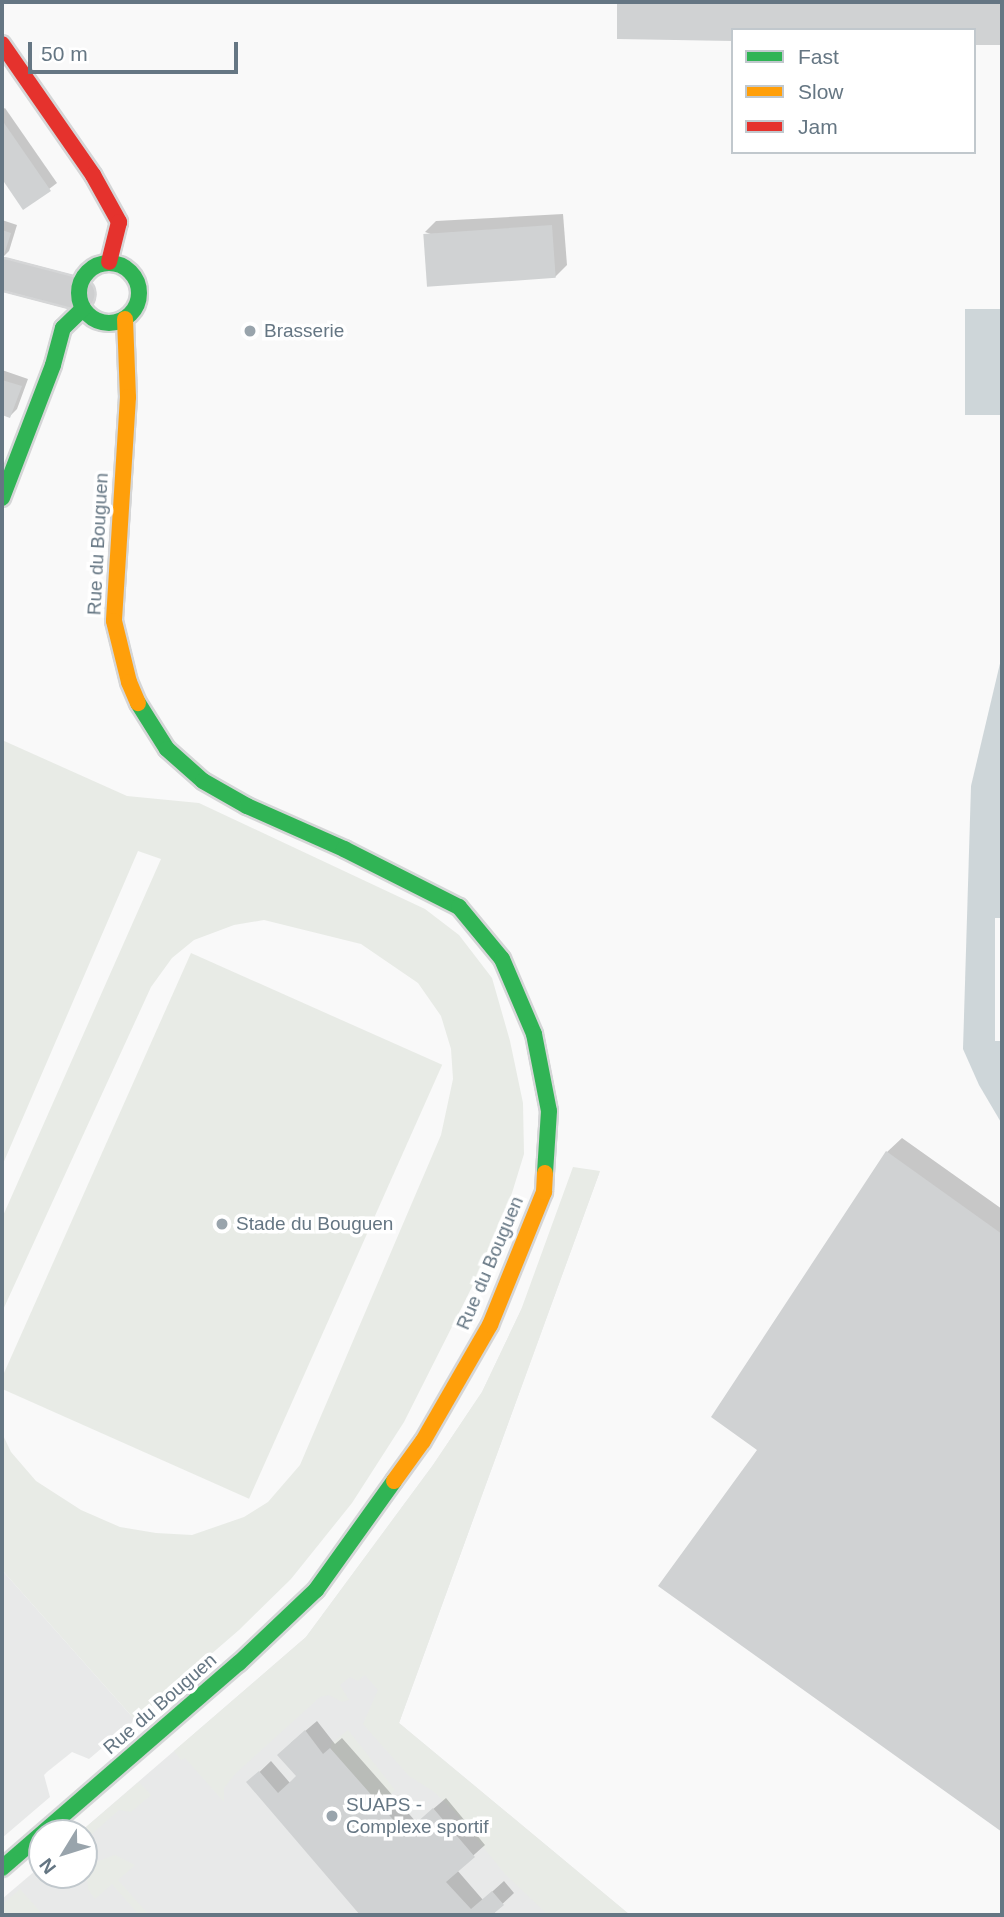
<!DOCTYPE html>
<html>
<head>
<meta charset="utf-8">
<style>
  body { margin:0 }
  #map { position:relative; width:1004px; height:1917px; overflow:hidden; background:#f9f9f9; font-family:Helvetica,sans-serif }
  div>[style] { position:absolute }
  .built>* { inset:0; background:#e8e9e9 }
  .green>* { inset:0; background:#e8ebe6; transform-origin:0 0 }
  .water>* { inset:0; background:#ced6d9; transform-origin:0 0 }
  .pier>* { inset:0; background:#f9f9f9; transform-origin:0 0 }
  .shadow>* { inset:0; background:#0003 }
  .building>* { inset:0; background:#d0d2d3; transform-origin:0 0 }
  .roads { filter:drop-shadow(2px 0 #d5d6d7) drop-shadow(-2px 0 #d5d6d7) drop-shadow(0 2px #d5d6d7) drop-shadow(0 -2px #d5d6d7) }
  .street>* { height:30px; margin:-15px; padding:0 15px; transform-origin:15px; border-radius:15px; background:#cecfd0 }
  .fast>* { height:16px; margin:-8px; padding:0 8px; transform-origin:8px; border-radius:8px; background:#30b455 }
  .fast>.ring { margin:-8px; padding:0; box-sizing:content-box; background:none; border:16px solid #30b455; border-radius:50% }
  .slow>* { height:16px; margin:-8px; padding:0 8px; transform-origin:8px; border-radius:8px; background:#ff9f0a }
  .jam>* { height:16px; margin:-8px; padding:0 8px; transform-origin:8px; border-radius:8px; background:#e5322d }
  .dots>* { width:19px; height:19px; translate:-50% -50%; box-sizing:border-box; border:4px solid #fff; border-radius:50% }
  span { translate:-50% -50%; white-space:nowrap; text-align:center; line-height:1.15; -webkit-text-stroke:7px #fff; paint-order:stroke }
  .poi-label { font-size:19px; color:#657683 }
  .left { translate:0 -50%; text-align:left }
  .street-label { font-size:19px; color:#657683 }
  .frame { position:absolute; inset:0; border:4px solid #657683; pointer-events:none }
  .legend { position:absolute; left:731px; top:28px; width:245px; height:126px; box-sizing:border-box; background:#fff; border:2px solid #c1c8cd; margin:0; padding:9px 12px; list-style:none; font-size:21px; color:#657683 }
  .legend li { display:flex; align-items:center; gap:14px; height:35px }
  .legend b { width:35px; border:2px solid #c1c8cd }
  .north { position:absolute; left:28px; top:1819px; width:70px; height:70px; box-sizing:border-box; background:#fff; border:2px solid #c1c8cd; border-radius:50%; rotate:232deg; font-size:19px; font-weight:700; line-height:28px; text-align:center; color:#657683 }
  .north::after { content:''; display:block; margin:auto; width:24px; height:32px; background:#99a4ac; clip-path:polygon(50% 0,100% 100%,50% 72%,0 100%) }
  .scale { position:absolute; left:28px; top:42px; width:210px; height:32px; box-sizing:border-box; border:4px solid #657683; border-top:0; padding-left:9px; font-size:21px; line-height:24px; white-space:nowrap; color:#657683; -webkit-text-stroke:5px #fff; paint-order:stroke }
</style>
</head>
<body>
<div id="map">
  <div class="built">
    <div style="clip-path:polygon(600px 1171px,399px 1723px,630px 1915px,2px 1915px,2px 1899px,42px 1865px,42px 1875px,84px 1875px,84px 1833px,79px 1833px,306px 1637px,433px 1465px,482px 1392px,521px 1310px)"></div>
    <div style="clip-path:polygon(2px 1570px,135px 1720px,89px 1759px,72px 1752px,47px 1772px,44px 1775px,50px 1797px,2px 1838px)"></div>
  </div>
  <div class="green">
    <div style="clip-path:polygon(2px 740px,127px 796px,199px 803px,425px 909px,459px 935px,492px 978px,510px 1041px,523px 1103px,524px 1154px,512px 1193px,473px 1285px,404px 1422px,352px 1503px,291px 1579px,239px 1630px,135px 1720px,2px 1570px,2px 1433px,11px 1452px,36px 1481px,81px 1510px,120px 1527px,156px 1533px,192px 1535px,244px 1517px,268px 1502px,300px 1465px,441px 1135px,453px 1079px,451px 1049px,441px 1016px,418px 983px,361px 944px,264px 920px,234px 925px,194px 940px,172px 958px,151px 987px,2px 1312px,2px 1218px,161px 859px,138px 851px,2px 1166px)"></div>
    <div style="left:191px;top:953px;width:275px;height:475px;rotate:24deg"></div>
    <div style="clip-path:polygon(573px 1167px,600px 1171px,399px 1723px,630px 1915px,548px 1915px,505px 1874px,454px 1811px,433px 1791px,409px 1776px,363px 1724px,378px 1690px,365px 1675px,358px 1681px,350px 1677px,340px 1685px,349px 1700px,342px 1702px,329px 1695px,320px 1697px,236px 1773px,224px 1788px,224px 1802px,185px 1758px,181px 1760px,174px 1751px,306px 1637px,433px 1465px,482px 1392px,521px 1310px)"></div>
    <div style="clip-path:polygon(348px 1730px,395px 1790px,380px 1806px,331px 1749px,331px 1744px)"></div>
    <div style="clip-path:polygon(139px 1782px,151px 1795px,131px 1812px,119px 1810px,84px 1841px,84px 1833px,79px 1833px)"></div>
    <div style="clip-path:polygon(115px 1855px,135px 1865px,118px 1880px,149px 1915px,139px 1915px,112px 1884px,95px 1899px,88px 1889px,87px 1879px,98px 1861px)"></div>
    <div style="clip-path:polygon(20px 1889px,43px 1915px,2px 1915px,2px 1905px)"></div>
  </div>
  <div class="water">
    <div style="left:1002px;top:309px;width:106px;height:37px;rotate:90deg"></div>
    <div style="clip-path:polygon(1002px 655px,1002px 1124px,979px 1085px,963px 1049px,971px 786px)"></div>
  </div>
  <div class="pier">
    <div style="left:995px;top:918px;width:7px;height:123px"></div>
  </div>
  <div class="shadow">
    <div style="clip-path:polygon(619px 2px,1002px 2px,1002px 43px,974px 43px,974px 30px,733px 30px,618px 37px)"></div>
    <div style="clip-path:polygon(5px 108px,57px 183px,24px 208px,2px 176px,2px 110px)"></div>
    <div style="clip-path:polygon(563px 214px,567px 265px,555px 277px,425px 232px,436px 221px)"></div>
    <div style="clip-path:polygon(2px 220px,17px 225px,9px 251px,2px 258px)"></div>
    <div style="clip-path:polygon(2px 370px,28px 379px,17px 409px,10px 416px,4px 414px,2px 420px)"></div>
    <div style="clip-path:polygon(902px 1138px,1002px 1209px,1002px 1830px,660px 1585px,759px 1450px,887px 1152px)"></div>
    <div style="clip-path:polygon(317px 1721px,335px 1744px,342px 1738px,417px 1823px,446px 1798px,485px 1845px,457px 1870px,483px 1900px,504px 1881px,514px 1893px,494px 1912px,497px 1915px,364px 1915px,249px 1782px,271px 1761px,290px 1783px,298px 1776px,291px 1743px)"></div>
  </div>
  <div class="building">
    <div style="clip-path:polygon(617px 2px,1002px 2px,1002px 45px,974px 45px,974px 30px,733px 30px,733px 41px,617px 39px)"></div>
    <div style="clip-path:polygon(2px 120px,51px 191px,23px 210px,2px 179px)"></div>
    <div style="left:552px;top:225px;width:53px;height:129px;rotate:86deg"></div>
    <div style="clip-path:polygon(2px 230px,11px 233px,2px 261px)"></div>
    <div style="clip-path:polygon(2px 380px,22px 386px,10px 418px,2px 415px)"></div>
    <div style="clip-path:polygon(886px 1151px,1002px 1234px,1002px 1832px,658px 1586px,757px 1450px,711px 1417px)"></div>
    <div style="clip-path:polygon(305px 1730px,323px 1754px,330px 1748px,405px 1833px,433px 1808px,475px 1857px,446px 1882px,471px 1909px,492px 1891px,504px 1905px,492px 1915px,360px 1915px,246px 1782px,259px 1771px,278px 1793px,291px 1781px,296px 1776px,277px 1755px)"></div>
  </div>
  <div class="roads">
    <div class="street">
      <div style="left:2px;top:274px;width:80px;rotate:14.6deg"></div>
    </div>
    <div class="fast">
      <div class="ring" style="left:79px;top:263px;width:44px;height:44px"></div>
      <div style="left:2px;top:498px;width:142px;rotate:-69deg"></div>
      <div style="left:53px;top:365px;width:38px;rotate:-75deg"></div>
      <div style="left:63px;top:328px;width:28px;rotate:-44deg"></div>
      <div style="left:138px;top:703px;width:54px;rotate:57.8deg"></div>
      <div style="left:167px;top:749px;width:48px;rotate:41.6deg"></div>
      <div style="left:203px;top:781px;width:51px;rotate:29.6deg"></div>
      <div style="left:247px;top:806px;width:106px;rotate:23.9deg"></div>
      <div style="left:344px;top:849px;width:129px;rotate:26.8deg"></div>
      <div style="left:459px;top:907px;width:67px;rotate:50.4deg"></div>
      <div style="left:502px;top:959px;width:82px;rotate:66.9deg"></div>
      <div style="left:534px;top:1034px;width:78px;rotate:79deg"></div>
      <div style="left:549px;top:1111px;width:62px;rotate:93.7deg"></div>
      <div style="left:2px;top:1868px;width:313px;rotate:-40.9deg"></div>
      <div style="left:239px;top:1663px;width:106px;rotate:-43.5deg"></div>
      <div style="left:316px;top:1590px;width:134px;rotate:-54.4deg"></div>
    </div>
    <div class="slow">
      <div style="left:125px;top:319px;width:78px;rotate:87.8deg"></div>
      <div style="left:128px;top:397px;width:224px;rotate:93.6deg"></div>
      <div style="left:114px;top:621px;width:63px;rotate:76.2deg"></div>
      <div style="left:129px;top:682px;width:23px;rotate:67deg"></div>
      <div style="left:394px;top:1481px;width:49px;rotate:-54.1deg"></div>
      <div style="left:423px;top:1441px;width:134px;rotate:-60deg"></div>
      <div style="left:490px;top:1325px;width:144px;rotate:-67.9deg"></div>
      <div style="left:544px;top:1192px;width:19px;rotate:-87deg"></div>
    </div>
    <div class="jam">
      <div style="left:2px;top:44px;width:160px;rotate:55.2deg"></div>
      <div style="left:93px;top:175px;width:54px;rotate:61deg"></div>
      <div style="left:119px;top:222px;width:41px;rotate:104deg"></div>
    </div>
  </div>
  <div class="dots">
    <div style="left:250px;top:331px;background:#99a4ac"></div>
    <div style="left:222px;top:1224px;background:#99a4ac"></div>
    <div style="left:332px;top:1816px;background:#99a4ac"></div>
  </div>
  <div class="poi-label">
    <span class="left" style="left:264px;top:331px">Brasserie</span>
    <span class="left" style="left:236px;top:1224px">Stade du Bouguen</span>
    <span class="left" style="left:346px;top:1816px">SUAPS -<br>Complexe sportif</span>
  </div>
  <div class="street-label">
    <span style="left:98px;top:544px;rotate:-87deg">Rue du Bouguen</span>
    <span style="left:490px;top:1263px;rotate:-67deg">Rue du Bouguen</span>
    <span style="left:160px;top:1704px;rotate:-41deg">Rue du Bouguen</span>
  </div>
  <div class="frame"></div>
  <ul class="legend">
  <li><b style="height:9px;background:#30b455"></b>Fast</li>
  <li><b style="height:9px;background:#ff9f0a"></b>Slow</li>
  <li><b style="height:9px;background:#e5322d"></b>Jam</li>
  </ul>
  <div class="north">N</div>
  <div class="scale">50 m</div>
</div>
</body>
</html>
